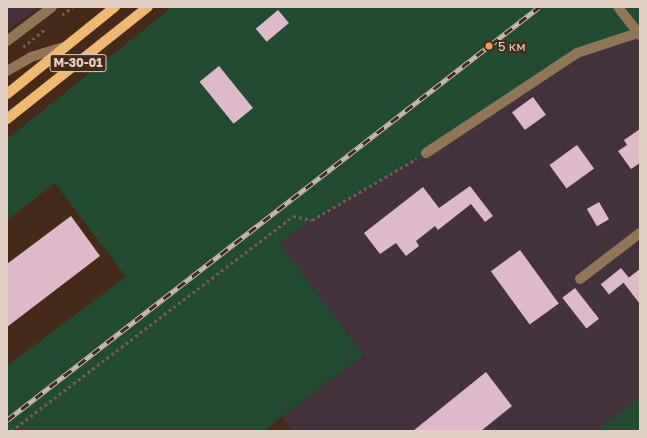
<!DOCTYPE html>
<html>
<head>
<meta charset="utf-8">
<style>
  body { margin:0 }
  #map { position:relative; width:647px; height:438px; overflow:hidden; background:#452a18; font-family:"Golos Text",sans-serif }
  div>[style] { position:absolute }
  .industrial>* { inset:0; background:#44333d }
  .green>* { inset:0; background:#214c32 }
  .building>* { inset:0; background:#deb9ca; transform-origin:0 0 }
  .path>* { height:2.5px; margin-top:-1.25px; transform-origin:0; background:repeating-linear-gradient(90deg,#755c4d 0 3px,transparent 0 6px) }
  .minor>* { height:10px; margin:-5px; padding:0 5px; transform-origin:5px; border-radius:5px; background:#907654 }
  .major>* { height:10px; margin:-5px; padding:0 5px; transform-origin:5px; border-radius:5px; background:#eeb971 }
  .rail>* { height:4.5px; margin-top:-2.25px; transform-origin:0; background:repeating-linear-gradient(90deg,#452a18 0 9px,#cdbaae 0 18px); box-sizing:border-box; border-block:1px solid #cdbaae }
  .dots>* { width:11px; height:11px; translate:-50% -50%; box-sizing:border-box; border:2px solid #452a18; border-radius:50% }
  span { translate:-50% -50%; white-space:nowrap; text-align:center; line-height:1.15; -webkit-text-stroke:4px #452a18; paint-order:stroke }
  .shield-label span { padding:1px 3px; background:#452a18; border:1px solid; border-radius:3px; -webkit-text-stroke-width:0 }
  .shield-label { font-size:12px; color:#e2d0c5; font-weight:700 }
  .poi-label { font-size:13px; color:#e2d0c5 }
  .left { translate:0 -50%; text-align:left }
  .frame { position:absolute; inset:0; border:8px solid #e2d0c5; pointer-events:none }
</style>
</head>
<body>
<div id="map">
  <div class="industrial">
    <div style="clip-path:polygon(7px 7px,38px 7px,7px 31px)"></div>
    <div style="clip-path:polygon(640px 35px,640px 397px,602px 426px,605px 431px,293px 431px,282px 417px,364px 355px,279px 245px,312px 220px,577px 53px)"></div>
  </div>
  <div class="green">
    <div style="clip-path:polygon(172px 7px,640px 7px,640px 35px,577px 53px,426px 153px,312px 220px,279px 244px,364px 355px,263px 431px,7px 431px,7px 366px,126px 277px,55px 183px,7px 220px,7px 139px)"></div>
    <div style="clip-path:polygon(640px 397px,640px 431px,605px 431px,601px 427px)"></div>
  </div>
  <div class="building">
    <div style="left:278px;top:10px;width:17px;height:29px;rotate:50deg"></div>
    <div style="left:219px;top:66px;width:54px;height:25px;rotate:51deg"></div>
    <div style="left:533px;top:97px;width:22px;height:26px;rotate:54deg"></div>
    <div style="clip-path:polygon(640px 129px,640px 163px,631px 169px,618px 151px,627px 145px,624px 140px)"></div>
    <div style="left:577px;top:145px;width:29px;height:34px;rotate:54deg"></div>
    <div style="clip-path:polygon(470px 186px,493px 216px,485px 222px,471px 204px,438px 230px,435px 226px,416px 241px,419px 246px,406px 256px,396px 243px,380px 254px,364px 233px,423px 187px,439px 208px)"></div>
    <div style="left:599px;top:202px;width:20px;height:14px;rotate:60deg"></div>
    <div style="clip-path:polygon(71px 216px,100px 256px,7px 327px,7px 264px)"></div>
    <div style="left:520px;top:250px;width:66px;height:36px;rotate:54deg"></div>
    <div style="left:621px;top:268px;width:13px;height:26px;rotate:51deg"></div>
    <div style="clip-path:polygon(640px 269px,640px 304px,623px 282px)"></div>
    <div style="left:575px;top:288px;width:39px;height:16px;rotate:52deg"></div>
    <div style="clip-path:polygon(486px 372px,512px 406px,481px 431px,413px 431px)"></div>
  </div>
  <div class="path">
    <div style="left:62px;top:15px;width:13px;rotate:-39deg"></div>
    <div style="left:23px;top:47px;width:28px;rotate:-39deg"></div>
    <div style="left:11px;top:431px;width:355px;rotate:-37.3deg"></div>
    <div style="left:293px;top:216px;width:19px;rotate:12deg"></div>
    <div style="left:312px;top:220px;width:121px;rotate:-30.4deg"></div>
  </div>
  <div class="minor">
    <div style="left:618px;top:7px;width:36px;rotate:52deg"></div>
    <div style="left:7px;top:41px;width:56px;rotate:-37.1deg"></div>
    <div style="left:7px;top:71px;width:28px;rotate:-30deg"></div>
    <div style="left:31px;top:57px;width:37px;rotate:-17deg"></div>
    <div style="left:426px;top:153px;width:181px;rotate:-33.5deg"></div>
    <div style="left:577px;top:53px;width:64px;rotate:-18.2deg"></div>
    <div style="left:580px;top:279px;width:76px;rotate:-37.5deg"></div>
  </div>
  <div class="major">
    <div style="left:7px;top:94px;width:139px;rotate:-38.9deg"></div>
    <div style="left:7px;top:119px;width:180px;rotate:-38.5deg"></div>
  </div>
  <div class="rail">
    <div style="left:7px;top:420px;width:673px;rotate:-37.82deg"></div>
  </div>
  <div class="dots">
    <div style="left:489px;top:46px;background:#fb9e51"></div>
  </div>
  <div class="shield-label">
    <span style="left:78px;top:63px">М-30-01</span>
  </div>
  <div class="poi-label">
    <span class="left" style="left:498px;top:46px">5 км</span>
  </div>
  <div class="frame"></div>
</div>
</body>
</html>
